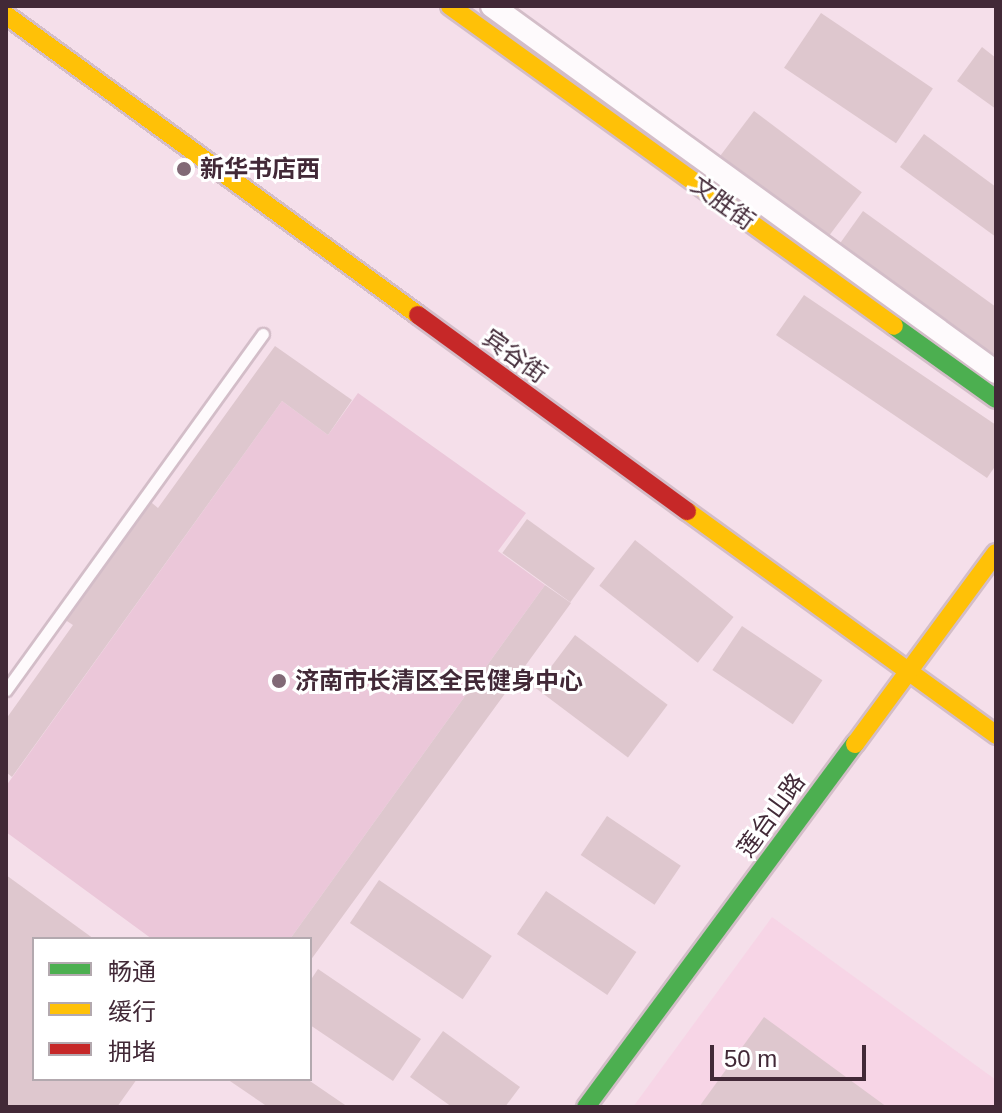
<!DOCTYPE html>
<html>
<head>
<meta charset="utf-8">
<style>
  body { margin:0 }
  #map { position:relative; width:1002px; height:1113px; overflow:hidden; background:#f5dfea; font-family:Helvetica,"Noto Sans SC",sans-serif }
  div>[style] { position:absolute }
  .built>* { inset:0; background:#f7d5e6 }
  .green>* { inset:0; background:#ebc7d9 }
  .building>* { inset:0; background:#dec7ce; transform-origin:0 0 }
  .roads { filter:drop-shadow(2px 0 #d3bdc8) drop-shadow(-2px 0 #d3bdc8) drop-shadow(0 2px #d3bdc8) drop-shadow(0 -2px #d3bdc8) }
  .lane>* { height:11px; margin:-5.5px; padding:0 5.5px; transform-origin:5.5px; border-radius:5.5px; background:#fefafc }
  .street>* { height:22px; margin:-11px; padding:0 11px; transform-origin:11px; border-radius:11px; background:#fefafc }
  .fast>* { height:18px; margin:-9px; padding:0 9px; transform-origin:9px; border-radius:9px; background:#4caf50 }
  .slow>* { height:18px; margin:-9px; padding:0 9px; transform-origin:9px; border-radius:9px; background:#ffc107 }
  .jam>* { height:18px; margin:-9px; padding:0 9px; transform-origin:9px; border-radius:9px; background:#c62828 }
  .dots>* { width:22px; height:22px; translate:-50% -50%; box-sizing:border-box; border:4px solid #fff; border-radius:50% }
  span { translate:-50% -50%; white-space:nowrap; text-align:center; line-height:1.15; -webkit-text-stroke:6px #fff; paint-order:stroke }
  .poi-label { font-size:24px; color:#422937; font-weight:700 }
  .left { translate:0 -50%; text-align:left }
  .street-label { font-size:24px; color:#422937 }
  .frame { position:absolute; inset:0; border:8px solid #422937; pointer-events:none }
  .legend { position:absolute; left:32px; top:937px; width:280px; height:144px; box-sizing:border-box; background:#fff; border:2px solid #b3a9af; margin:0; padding:10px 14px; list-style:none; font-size:24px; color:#422937 }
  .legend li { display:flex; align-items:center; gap:16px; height:40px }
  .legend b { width:40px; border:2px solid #b3a9af }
  .scale { position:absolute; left:710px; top:1045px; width:156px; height:36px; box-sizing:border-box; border:4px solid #422937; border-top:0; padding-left:10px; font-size:24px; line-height:28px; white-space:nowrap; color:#422937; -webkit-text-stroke:6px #fff; paint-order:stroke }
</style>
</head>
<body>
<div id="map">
  <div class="built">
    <div style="clip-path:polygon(772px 917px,996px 1080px,996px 1107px,633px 1107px)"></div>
  </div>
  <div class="green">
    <div style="clip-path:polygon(358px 393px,526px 513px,498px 551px,545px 585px,290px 939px,152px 939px,6px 832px,6px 786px,282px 401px,328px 435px)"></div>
  </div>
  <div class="building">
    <div style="left:821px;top:13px;width:135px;height:66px;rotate:34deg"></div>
    <div style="clip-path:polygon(982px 47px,996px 58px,996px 109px,957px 81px)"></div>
    <div style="left:754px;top:111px;width:135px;height:61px;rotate:37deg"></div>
    <div style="clip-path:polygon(924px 134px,996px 187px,996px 237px,900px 167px)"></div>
    <div style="clip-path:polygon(863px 211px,996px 307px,996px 361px,836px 249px)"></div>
    <div style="clip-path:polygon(804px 295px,996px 425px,996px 465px,987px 478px,776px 335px)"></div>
    <div style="clip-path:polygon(275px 346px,352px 400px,328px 435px,282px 401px,12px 777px,6px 772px,6px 719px,73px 625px,59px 616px,146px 498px,158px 508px)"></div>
    <div style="left:527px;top:519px;width:84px;height:42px;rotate:36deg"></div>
    <div style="left:635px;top:540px;width:125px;height:58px;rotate:38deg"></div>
    <div style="clip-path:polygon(545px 585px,571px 603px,310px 961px,310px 939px,290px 939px)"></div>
    <div style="left:742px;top:626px;width:97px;height:53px;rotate:34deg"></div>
    <div style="left:575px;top:635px;width:116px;height:66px;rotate:37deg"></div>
    <div style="left:607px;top:816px;width:89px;height:47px;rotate:34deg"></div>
    <div style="clip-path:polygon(6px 875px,94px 939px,34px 939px,34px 1079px,137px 1079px,117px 1107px,6px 1107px)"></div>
    <div style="left:379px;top:880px;width:136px;height:52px;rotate:34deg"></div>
    <div style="left:546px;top:891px;width:109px;height:52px;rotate:34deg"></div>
    <div style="clip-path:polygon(318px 969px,421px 1039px,393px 1081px,310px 1025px,310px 981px)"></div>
    <div style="clip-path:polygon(764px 1017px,887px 1107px,699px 1107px)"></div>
    <div style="clip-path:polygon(443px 1031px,520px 1087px,505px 1107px,452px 1107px,410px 1077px)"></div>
    <div style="clip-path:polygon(227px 1079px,307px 1079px,348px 1107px,268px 1107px)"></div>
  </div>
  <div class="roads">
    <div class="lane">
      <div style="left:6px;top:690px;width:439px;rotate:-54.2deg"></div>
    </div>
    <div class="street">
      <div style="left:492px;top:6px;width:623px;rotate:35.99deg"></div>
    </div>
    <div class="fast">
      <div style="left:894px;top:326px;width:125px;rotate:35.6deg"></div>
      <div style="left:586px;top:1107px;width:452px;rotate:-53.5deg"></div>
    </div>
    <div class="slow">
      <div style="left:450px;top:6px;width:547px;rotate:35.78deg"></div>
      <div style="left:6px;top:15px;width:510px;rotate:36.06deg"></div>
      <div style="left:687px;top:511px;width:382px;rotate:35.9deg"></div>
      <div style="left:855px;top:744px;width:237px;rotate:-53.6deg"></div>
    </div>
    <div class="jam">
      <div style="left:418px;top:315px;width:333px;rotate:36.1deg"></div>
    </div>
  </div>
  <div class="dots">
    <div style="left:184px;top:169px;background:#816976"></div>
    <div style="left:279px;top:681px;background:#816976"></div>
  </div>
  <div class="poi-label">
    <span class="left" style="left:200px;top:169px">新华书店西</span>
    <span class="left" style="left:295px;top:681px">济南市长清区全民健身中心</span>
  </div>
  <div class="street-label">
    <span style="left:723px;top:203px;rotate:36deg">文胜街</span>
    <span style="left:515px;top:356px;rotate:36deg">宾谷街</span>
    <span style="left:771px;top:815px;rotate:-54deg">莲台山路</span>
  </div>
  <div class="frame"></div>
  <ul class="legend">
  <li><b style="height:10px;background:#4caf50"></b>畅通</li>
  <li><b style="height:10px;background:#ffc107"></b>缓行</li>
  <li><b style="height:10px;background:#c62828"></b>拥堵</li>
  </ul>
  <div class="scale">50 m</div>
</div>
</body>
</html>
